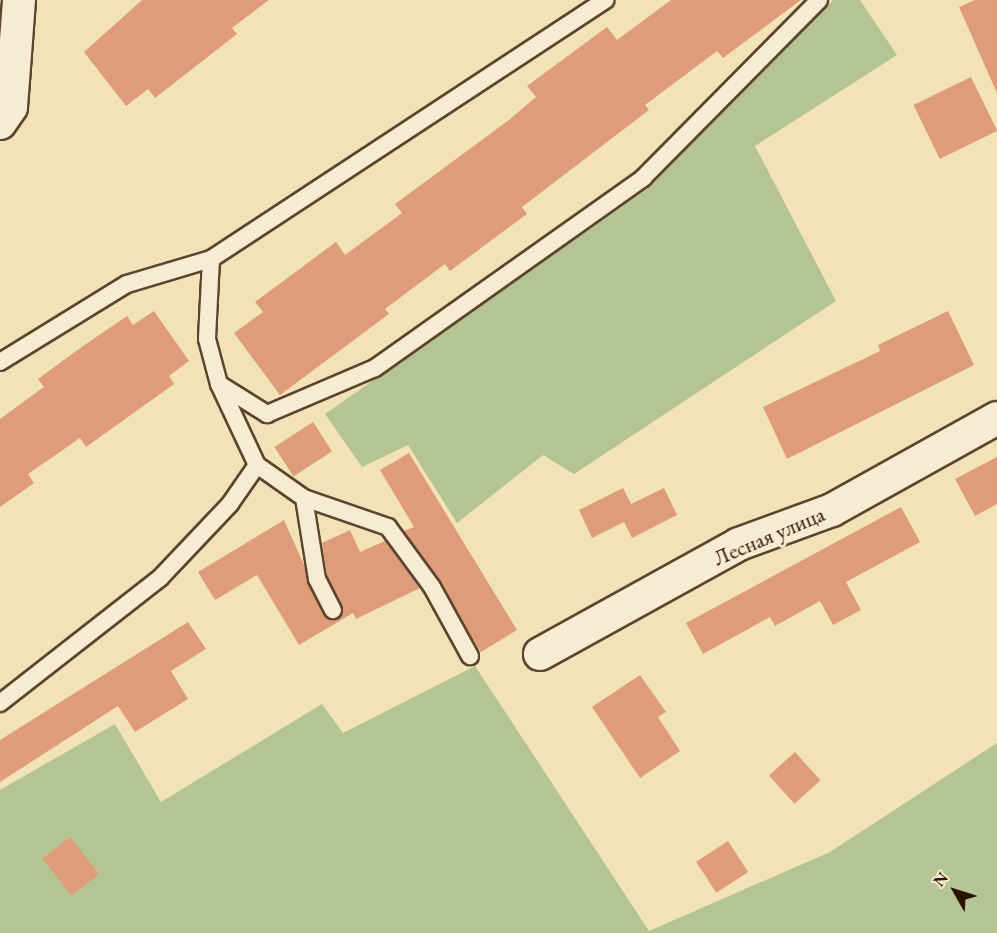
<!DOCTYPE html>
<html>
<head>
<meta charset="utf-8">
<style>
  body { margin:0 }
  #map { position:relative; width:997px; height:933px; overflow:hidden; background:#f2e2b8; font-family:"EB Garamond",serif }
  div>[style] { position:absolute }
  .green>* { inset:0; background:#b5c493 }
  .building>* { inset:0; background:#de9c78; transform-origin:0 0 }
  .roads { filter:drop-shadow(2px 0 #5c452e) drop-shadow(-2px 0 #5c452e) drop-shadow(0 2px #5c452e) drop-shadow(0 -2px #5c452e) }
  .lane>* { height:16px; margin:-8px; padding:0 8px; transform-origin:8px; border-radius:8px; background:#f7ecd1 }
  .street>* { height:32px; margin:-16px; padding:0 16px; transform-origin:16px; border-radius:16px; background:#f7ecd1 }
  span { translate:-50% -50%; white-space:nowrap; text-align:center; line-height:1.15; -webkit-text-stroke:6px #f7ecd1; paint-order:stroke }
  .street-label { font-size:22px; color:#2a1100 }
  .north { position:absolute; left:925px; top:861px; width:60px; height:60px; -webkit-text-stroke:4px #f7ecd1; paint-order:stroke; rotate:309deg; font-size:16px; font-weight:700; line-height:24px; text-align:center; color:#2a1100 }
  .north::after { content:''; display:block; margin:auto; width:21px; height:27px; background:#2a1100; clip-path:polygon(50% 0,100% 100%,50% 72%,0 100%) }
</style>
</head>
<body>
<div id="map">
  <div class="green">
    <div style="clip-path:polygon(833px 0,860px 0,897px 55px,755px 146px,836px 301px,574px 474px,543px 455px,457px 523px,408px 445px,362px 467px,325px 414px,647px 189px)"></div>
    <div style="clip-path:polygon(475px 666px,649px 931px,830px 852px,997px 743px,997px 933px,0 933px,0 790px,115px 724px,161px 802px,322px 704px,343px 733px)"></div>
  </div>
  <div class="building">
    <div style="clip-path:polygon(142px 0,269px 0,232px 28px,237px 34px,155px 98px,148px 89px,126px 106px,84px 52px)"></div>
    <div style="clip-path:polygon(671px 0,801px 0,723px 58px,717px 51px,645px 105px,649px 110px,522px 207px,527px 214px,450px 271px,445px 264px,385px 309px,389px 314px,280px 395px,234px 333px,263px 312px,255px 302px,336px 242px,345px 255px,402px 213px,395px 204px,509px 120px,536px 97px,527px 86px,607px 27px,617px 40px)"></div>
    <div style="clip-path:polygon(975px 0,997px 0,997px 93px,959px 7px)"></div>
    <div style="left:971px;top:77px;width:60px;height:64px;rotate:64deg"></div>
    <div style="clip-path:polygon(154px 311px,189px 361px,169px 376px,174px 384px,86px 447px,80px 438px,28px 474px,34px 483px,0 507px,0 419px,44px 387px,38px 379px,83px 346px,127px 316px,133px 325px)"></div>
    <div style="clip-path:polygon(948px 311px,974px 365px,787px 459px,763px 407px,880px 351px,878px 345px)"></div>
    <div style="left:313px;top:422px;width:35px;height:46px;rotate:57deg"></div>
    <div style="clip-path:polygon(409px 453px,517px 630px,481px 652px,404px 531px,414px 527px,380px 470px)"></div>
    <div style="clip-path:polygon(997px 457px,997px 504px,975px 516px,955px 479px)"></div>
    <div style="clip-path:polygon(623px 488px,631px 504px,664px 488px,677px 515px,632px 538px,624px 522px,592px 538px,579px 510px)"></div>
    <div style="clip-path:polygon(901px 507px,920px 542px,846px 582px,861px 610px,833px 625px,820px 601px,775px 626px,770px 617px,703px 654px,686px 623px)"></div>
    <div style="clip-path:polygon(284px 520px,328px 619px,338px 619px,343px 610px,327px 576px,322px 543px,350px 530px,360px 552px,385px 541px,420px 588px,356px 619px,353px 613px,299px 645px,257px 575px,215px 600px,198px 572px)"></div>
    <div style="clip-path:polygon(188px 622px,206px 649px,171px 671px,188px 699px,135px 732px,118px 706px,0 782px,0 740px)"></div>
    <div style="clip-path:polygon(640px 675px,666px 712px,658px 717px,680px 751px,640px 778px,592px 707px)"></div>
    <div style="left:795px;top:752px;width:38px;height:35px;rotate:48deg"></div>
    <div style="left:70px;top:837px;width:47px;height:35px;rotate:52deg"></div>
    <div style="left:728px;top:841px;width:37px;height:38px;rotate:57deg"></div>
  </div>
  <div class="roads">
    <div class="lane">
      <div style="left:211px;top:259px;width:80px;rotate:92.9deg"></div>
      <div style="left:207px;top:339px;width:47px;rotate:75.1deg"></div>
      <div style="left:219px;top:384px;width:89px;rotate:64.9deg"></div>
      <div style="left:257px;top:465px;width:57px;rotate:35.1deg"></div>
      <div style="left:304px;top:498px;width:89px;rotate:19deg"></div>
      <div style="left:388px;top:527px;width:74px;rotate:53.7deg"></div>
      <div style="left:432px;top:587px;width:79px;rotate:61.2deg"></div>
      <div style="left:0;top:362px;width:149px;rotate:-31.6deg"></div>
      <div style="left:127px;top:284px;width:88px;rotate:-16.6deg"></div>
      <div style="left:211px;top:259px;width:472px;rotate:-33.3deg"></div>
      <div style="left:219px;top:384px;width:57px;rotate:32deg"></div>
      <div style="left:267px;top:414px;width:117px;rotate:-23.1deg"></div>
      <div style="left:375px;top:368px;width:329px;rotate:-35.3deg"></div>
      <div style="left:643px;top:178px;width:250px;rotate:-45.3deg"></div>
      <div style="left:304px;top:498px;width:82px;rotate:80.9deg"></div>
      <div style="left:317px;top:579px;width:35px;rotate:63deg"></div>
      <div style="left:0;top:703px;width:203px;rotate:-38deg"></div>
      <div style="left:160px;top:578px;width:102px;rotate:-46.6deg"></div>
      <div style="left:230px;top:504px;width:47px;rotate:-55.3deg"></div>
    </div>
    <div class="street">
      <div style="left:0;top:123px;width:19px;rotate:-55deg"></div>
      <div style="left:11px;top:107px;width:107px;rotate:-85.7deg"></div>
      <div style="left:540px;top:654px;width:227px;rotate:-28.9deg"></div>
      <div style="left:739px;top:544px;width:99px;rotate:-20.1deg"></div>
      <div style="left:832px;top:510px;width:189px;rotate:-29.1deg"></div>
    </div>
  </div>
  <div class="street-label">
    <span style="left:769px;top:536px;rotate:-23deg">Лесная улица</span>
  </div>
  <div class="north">N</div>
</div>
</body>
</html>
